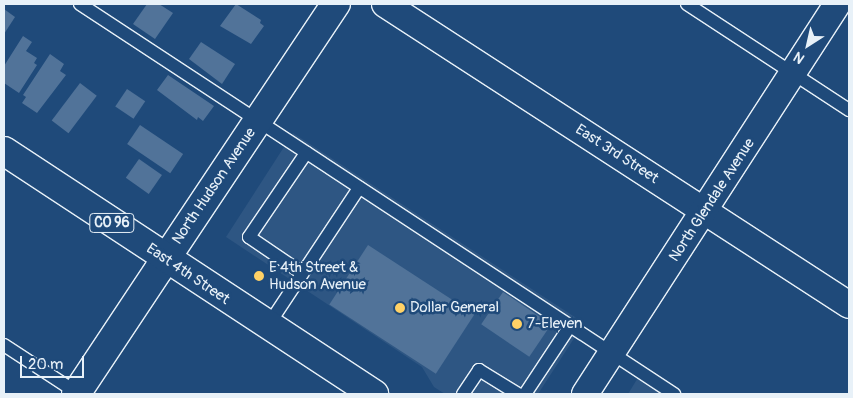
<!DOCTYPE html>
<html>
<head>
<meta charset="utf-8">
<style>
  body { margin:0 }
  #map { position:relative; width:853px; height:398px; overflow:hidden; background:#1f4a7a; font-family:Pangolin,sans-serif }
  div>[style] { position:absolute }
  .built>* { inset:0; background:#2e5683 }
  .building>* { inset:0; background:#517399; transform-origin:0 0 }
  .roads { filter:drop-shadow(1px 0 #e8f1f8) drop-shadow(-1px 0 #e8f1f8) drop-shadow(0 1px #e8f1f8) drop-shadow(0 -1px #e8f1f8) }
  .service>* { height:12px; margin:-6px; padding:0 6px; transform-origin:6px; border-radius:6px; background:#1f4a7a }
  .minor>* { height:26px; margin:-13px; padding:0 13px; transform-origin:13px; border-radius:13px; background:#1f4a7a }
  .tertiary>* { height:28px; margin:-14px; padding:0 14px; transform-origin:14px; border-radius:14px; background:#1f4a7a }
  .secondary>* { height:28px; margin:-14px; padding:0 14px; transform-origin:14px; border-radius:14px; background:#1f4a7a }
  .primary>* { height:28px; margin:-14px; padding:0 14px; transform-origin:14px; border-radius:14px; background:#1f4a7a }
  .dots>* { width:14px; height:14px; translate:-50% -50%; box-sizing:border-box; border:2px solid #1f4a7a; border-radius:50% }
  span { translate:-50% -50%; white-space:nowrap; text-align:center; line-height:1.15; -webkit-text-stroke:5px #1f4a7a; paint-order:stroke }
  .shield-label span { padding:1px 4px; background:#1f4a7a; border:1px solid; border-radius:4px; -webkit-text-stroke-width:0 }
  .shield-label { font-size:14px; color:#e8f1f8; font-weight:700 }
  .street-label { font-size:15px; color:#e8f1f8 }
  .poi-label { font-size:15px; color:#e8f1f8 }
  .left { translate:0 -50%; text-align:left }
  .frame { position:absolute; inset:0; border:5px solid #e8f1f8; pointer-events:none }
  .north { position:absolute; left:783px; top:20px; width:50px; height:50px; -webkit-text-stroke:4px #1f4a7a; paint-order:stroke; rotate:215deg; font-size:14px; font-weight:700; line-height:20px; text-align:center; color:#e8f1f8 }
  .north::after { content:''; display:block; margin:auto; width:18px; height:22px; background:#e8f1f8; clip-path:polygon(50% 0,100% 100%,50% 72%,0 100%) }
  .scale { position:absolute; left:20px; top:356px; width:64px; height:22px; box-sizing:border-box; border:2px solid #e8f1f8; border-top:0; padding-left:6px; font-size:15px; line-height:18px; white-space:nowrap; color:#e8f1f8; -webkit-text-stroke:4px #1f4a7a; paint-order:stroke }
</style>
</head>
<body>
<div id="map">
  <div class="built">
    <div style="clip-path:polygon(293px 133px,584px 323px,538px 394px,445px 394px,434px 387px,422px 367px,226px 237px)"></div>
    <div style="clip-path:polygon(639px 376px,667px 394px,628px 394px)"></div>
  </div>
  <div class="building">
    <div style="clip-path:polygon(147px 4px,159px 4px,173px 13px,155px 39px,133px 24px)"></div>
    <div style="clip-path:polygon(236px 4px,261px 20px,260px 23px,264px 26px,251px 44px,220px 26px)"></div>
    <div style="clip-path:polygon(4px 9px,15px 17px,4px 34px)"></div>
    <div style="clip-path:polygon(23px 36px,32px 42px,26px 51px,37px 58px,34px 63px,37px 65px,19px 93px,4px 83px,4px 66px)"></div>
    <div style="clip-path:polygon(201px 42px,235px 64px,222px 84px,189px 59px)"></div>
    <div style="clip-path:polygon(50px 54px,64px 64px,60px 71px,66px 75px,37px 113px,22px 103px,26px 97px,23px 95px)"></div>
    <div style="clip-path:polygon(168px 75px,214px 106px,203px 121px,198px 117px,197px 120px,157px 90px)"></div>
    <div style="left:80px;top:83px;width:21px;height:47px;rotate:37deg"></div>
    <div style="left:127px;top:89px;width:22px;height:21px;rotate:34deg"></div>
    <div style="left:140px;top:125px;width:52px;height:23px;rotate:34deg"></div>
    <div style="left:139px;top:159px;width:28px;height:23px;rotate:35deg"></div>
    <div style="left:368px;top:245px;width:127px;height:71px;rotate:33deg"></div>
    <div style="left:503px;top:292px;width:58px;height:39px;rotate:34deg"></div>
  </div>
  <div class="roads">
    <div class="service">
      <div style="left:80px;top:4px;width:711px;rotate:33.29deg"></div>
      <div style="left:687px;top:4px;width:194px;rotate:33.2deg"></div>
      <div style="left:302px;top:273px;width:64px;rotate:-145.8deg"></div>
      <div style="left:249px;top:237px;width:102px;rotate:-55.8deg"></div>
      <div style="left:267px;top:327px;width:167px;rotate:-56.5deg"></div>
      <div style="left:4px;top:345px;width:90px;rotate:33.2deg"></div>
      <div style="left:463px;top:394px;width:29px;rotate:-56deg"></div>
      <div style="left:479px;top:370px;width:46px;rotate:31.6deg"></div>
      <div style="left:525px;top:394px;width:82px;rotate:-56.5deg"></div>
    </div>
    <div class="minor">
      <div style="left:385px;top:4px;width:553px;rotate:32.97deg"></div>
      <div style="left:585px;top:394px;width:464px;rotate:-57.1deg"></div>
    </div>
    <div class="tertiary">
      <div style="left:159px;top:269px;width:319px;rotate:-56.3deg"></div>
    </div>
    <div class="secondary">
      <div style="left:76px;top:394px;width:150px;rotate:-56.4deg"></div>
    </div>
    <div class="primary">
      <div style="left:4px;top:151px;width:443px;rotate:33.3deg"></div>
    </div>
  </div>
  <div class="dots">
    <div style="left:259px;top:276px;background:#ffd166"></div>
    <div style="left:400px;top:308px;background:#ffd166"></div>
    <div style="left:517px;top:324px;background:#ffd166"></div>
  </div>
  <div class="shield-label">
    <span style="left:112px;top:223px">CO 96</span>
  </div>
  <div class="street-label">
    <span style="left:617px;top:154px;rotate:33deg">East 3rd Street</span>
    <span style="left:214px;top:186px;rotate:-56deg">North Hudson Avenue</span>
    <span style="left:712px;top:200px;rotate:-57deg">North Glendale Avenue</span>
    <span style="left:188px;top:274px;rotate:34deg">East 4th Street</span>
  </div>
  <div class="poi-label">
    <span class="left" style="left:269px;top:276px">E 4th Street &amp;<br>Hudson Avenue</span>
    <span class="left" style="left:410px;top:308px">Dollar General</span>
    <span class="left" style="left:527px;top:324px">7-Eleven</span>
  </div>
  <div class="frame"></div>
  <div class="north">N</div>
  <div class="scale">20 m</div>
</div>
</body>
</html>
